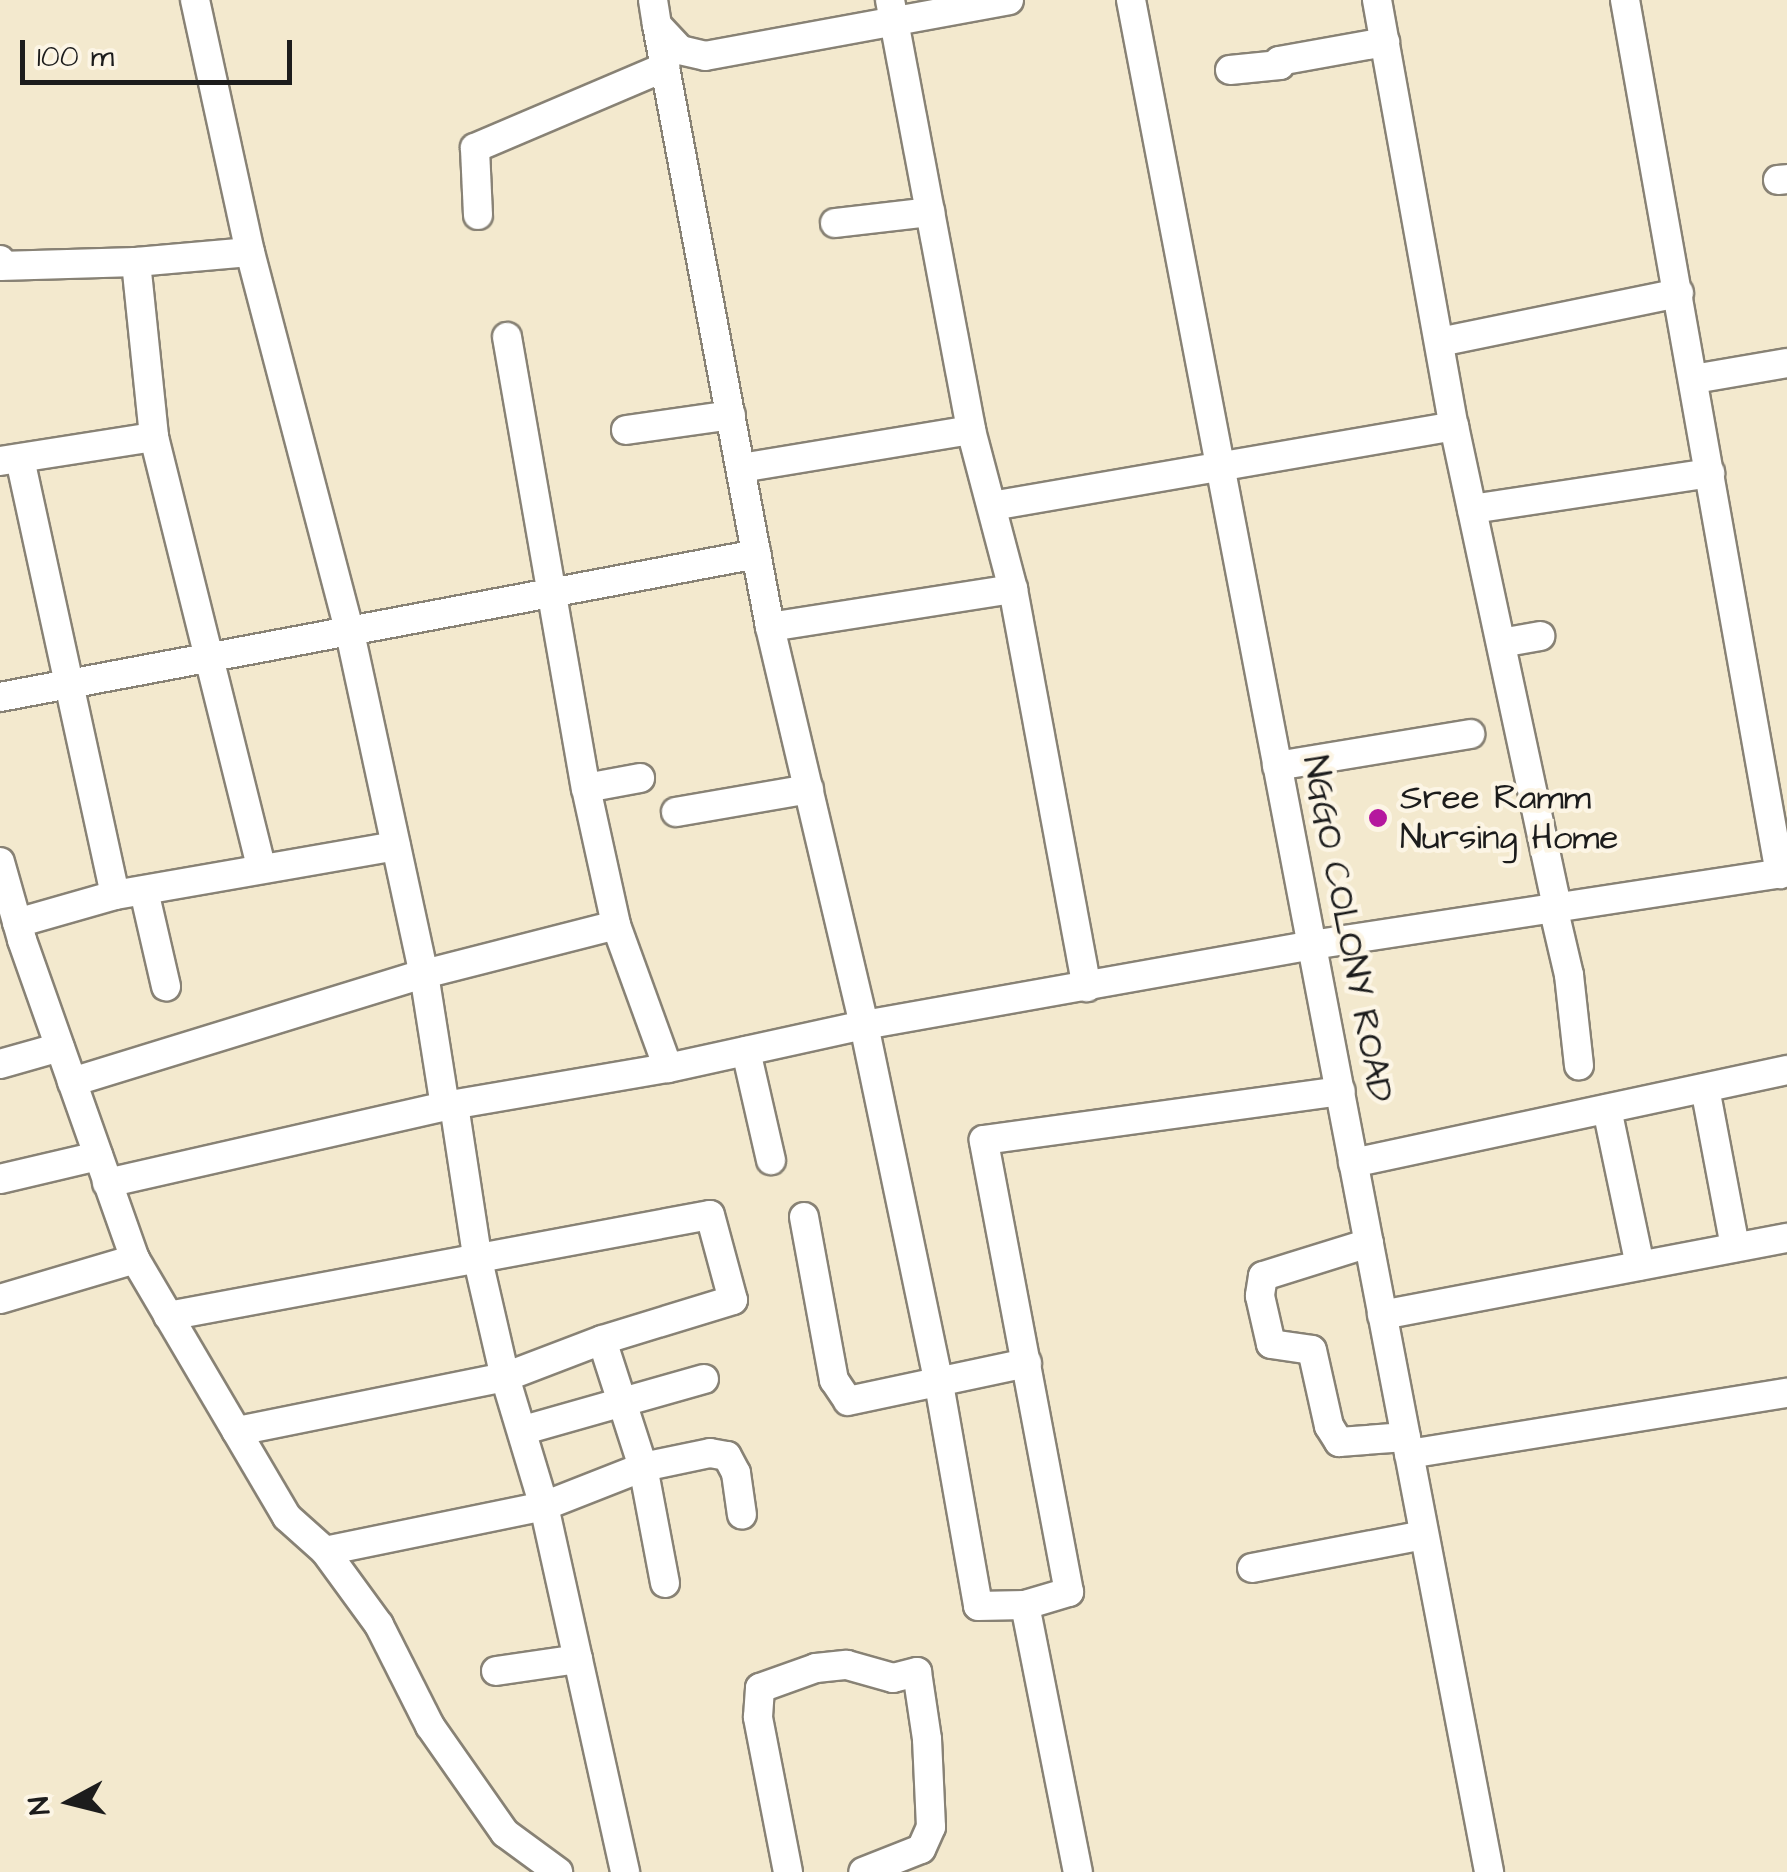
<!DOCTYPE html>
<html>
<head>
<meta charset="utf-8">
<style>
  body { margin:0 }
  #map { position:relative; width:1787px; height:1872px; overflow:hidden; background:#f3e9ce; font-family:"Architects Daughter",sans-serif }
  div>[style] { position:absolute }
  .roads { filter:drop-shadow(2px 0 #888275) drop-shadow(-2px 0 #888275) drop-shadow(0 2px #888275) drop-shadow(0 -2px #888275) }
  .minor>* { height:28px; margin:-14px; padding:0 14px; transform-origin:14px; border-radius:14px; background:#fff }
  .dots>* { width:28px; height:28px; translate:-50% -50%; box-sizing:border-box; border:5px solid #fcf5e5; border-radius:50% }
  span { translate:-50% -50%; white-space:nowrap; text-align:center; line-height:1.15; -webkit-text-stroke:9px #fcf5e5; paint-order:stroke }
  .poi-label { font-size:35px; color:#1c1c1c }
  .left { translate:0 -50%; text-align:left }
  .street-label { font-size:35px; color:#1c1c1c }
  .north { position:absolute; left:20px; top:1752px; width:100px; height:100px; -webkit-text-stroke:8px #fcf5e5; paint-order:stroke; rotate:263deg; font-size:28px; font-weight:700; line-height:40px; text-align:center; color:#1c1c1c }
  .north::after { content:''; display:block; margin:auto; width:35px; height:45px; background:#1c1c1c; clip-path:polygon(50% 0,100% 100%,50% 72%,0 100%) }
  .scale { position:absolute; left:20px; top:40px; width:272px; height:45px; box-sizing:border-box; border:5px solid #1c1c1c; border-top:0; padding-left:12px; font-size:30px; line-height:35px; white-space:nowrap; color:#1c1c1c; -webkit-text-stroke:8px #fcf5e5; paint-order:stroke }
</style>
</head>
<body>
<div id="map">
  <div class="roads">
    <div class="minor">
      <div style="left:195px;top:0;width:258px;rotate:77.7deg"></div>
      <div style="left:250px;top:252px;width:394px;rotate:75.3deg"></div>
      <div style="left:350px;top:633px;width:349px;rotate:77.8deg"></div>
      <div style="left:424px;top:974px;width:134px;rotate:81deg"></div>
      <div style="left:445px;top:1106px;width:226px;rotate:-9.7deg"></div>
      <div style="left:668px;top:1068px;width:201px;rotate:-12.4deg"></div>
      <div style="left:864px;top:1025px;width:367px;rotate:78.2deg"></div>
      <div style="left:939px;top:1384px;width:225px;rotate:80deg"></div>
      <div style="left:978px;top:1606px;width:47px;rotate:-1.2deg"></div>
      <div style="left:1025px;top:1605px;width:46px;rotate:-16.5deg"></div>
      <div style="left:1069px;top:1592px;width:460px;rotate:-100.7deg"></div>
      <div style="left:984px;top:1140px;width:360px;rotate:-7.8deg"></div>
      <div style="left:653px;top:0;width:25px;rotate:81deg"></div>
      <div style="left:657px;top:25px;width:34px;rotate:47deg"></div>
      <div style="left:680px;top:50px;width:26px;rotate:13deg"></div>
      <div style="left:705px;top:56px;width:309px;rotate:-10.4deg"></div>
      <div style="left:890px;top:0;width:438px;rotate:79.3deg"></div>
      <div style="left:971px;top:430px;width:164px;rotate:75.2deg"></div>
      <div style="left:1013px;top:589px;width:405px;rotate:79.5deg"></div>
      <div style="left:1131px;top:0;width:1906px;rotate:79.17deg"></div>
      <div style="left:1377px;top:0;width:433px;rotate:79.8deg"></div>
      <div style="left:1454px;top:426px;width:495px;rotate:77.9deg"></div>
      <div style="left:1625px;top:0;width:888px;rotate:79.94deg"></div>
      <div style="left:657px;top:25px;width:613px;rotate:79.37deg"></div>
      <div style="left:770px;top:627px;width:409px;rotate:76.7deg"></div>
      <div style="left:864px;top:1025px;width:455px;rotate:-10.1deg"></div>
      <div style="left:1312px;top:945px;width:481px;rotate:-8.7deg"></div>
      <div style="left:1230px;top:70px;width:50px;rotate:-5.7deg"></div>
      <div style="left:1280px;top:65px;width:4px;rotate:-104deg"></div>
      <div style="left:1279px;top:61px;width:108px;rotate:-10.2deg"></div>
      <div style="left:1778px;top:180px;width:9px;rotate:-6deg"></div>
      <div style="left:478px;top:215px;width:67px;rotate:-92.6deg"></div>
      <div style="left:475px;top:148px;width:207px;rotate:-23.1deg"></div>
      <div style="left:835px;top:223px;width:96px;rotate:-6.6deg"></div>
      <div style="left:0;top:260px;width:6px;rotate:90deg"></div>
      <div style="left:0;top:266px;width:136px;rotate:-1.7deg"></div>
      <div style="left:136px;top:262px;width:114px;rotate:-5deg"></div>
      <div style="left:136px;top:262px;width:176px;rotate:84.1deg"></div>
      <div style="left:154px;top:437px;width:445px;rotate:76deg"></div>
      <div style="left:507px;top:337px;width:458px;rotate:80.1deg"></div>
      <div style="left:586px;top:788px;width:140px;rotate:77.6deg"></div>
      <div style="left:616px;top:925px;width:152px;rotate:70deg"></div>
      <div style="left:1440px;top:342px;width:244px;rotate:-11.6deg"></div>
      <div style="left:1694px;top:379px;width:94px;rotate:-9.8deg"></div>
      <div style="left:626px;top:430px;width:106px;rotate:-8.1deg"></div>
      <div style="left:20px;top:459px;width:446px;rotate:77.7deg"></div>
      <div style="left:0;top:461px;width:156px;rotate:-8.9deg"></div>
      <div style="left:741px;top:468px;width:233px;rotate:-9.4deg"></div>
      <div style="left:992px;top:506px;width:469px;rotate:-9.8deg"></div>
      <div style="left:1472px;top:509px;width:241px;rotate:-8.6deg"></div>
      <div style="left:770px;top:627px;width:246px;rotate:-8.9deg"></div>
      <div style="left:1501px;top:643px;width:40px;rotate:-10deg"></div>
      <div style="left:0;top:697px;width:770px;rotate:-10.7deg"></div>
      <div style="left:1277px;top:766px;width:196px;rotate:-9.4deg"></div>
      <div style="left:586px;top:788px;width:55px;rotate:-10.5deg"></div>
      <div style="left:676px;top:812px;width:135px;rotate:-9.8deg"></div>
      <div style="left:0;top:862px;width:81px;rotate:74.2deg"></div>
      <div style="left:22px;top:940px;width:338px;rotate:70.5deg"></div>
      <div style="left:144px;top:891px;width:98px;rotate:77deg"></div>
      <div style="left:1554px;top:911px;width:66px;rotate:76.8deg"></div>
      <div style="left:1569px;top:975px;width:91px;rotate:83.7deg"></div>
      <div style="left:17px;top:923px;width:102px;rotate:-15.9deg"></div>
      <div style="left:115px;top:895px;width:285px;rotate:-9.9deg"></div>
      <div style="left:746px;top:1051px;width:112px;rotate:77.1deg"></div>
      <div style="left:0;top:1064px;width:62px;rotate:-15.8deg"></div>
      <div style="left:72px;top:1082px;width:368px;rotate:-17.1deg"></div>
      <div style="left:424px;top:974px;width:198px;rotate:-14.3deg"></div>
      <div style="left:1705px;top:1088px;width:162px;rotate:79.3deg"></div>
      <div style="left:454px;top:1105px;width:153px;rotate:81.3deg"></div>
      <div style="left:477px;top:1256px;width:124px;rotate:77deg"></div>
      <div style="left:505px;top:1377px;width:135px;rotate:73.2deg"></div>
      <div style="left:544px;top:1506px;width:375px;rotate:77.5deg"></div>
      <div style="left:1607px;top:1109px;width:160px;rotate:78.1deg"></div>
      <div style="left:1353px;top:1163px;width:444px;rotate:-12.1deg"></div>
      <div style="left:0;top:1179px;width:101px;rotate:-13.2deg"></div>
      <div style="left:107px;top:1183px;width:347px;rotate:-12.8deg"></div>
      <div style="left:804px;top:1217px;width:166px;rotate:79.6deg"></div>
      <div style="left:834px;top:1380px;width:25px;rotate:56deg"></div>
      <div style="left:848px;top:1401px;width:183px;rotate:-12deg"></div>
      <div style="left:1369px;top:1243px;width:111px;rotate:162.7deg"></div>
      <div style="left:1263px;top:1276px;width:20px;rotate:99deg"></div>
      <div style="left:1260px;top:1296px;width:49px;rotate:77.1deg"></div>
      <div style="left:1271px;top:1344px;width:41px;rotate:8.3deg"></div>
      <div style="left:1312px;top:1350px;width:78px;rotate:77.4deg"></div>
      <div style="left:1329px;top:1426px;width:19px;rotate:58deg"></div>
      <div style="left:1339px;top:1442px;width:67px;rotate:-4.3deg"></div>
      <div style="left:0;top:1299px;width:141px;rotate:-16.5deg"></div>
      <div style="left:135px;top:1259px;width:299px;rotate:59.5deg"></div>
      <div style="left:287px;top:1517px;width:51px;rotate:41.8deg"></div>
      <div style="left:325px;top:1551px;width:92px;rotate:53.9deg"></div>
      <div style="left:379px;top:1625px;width:113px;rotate:63.2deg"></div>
      <div style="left:430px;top:1726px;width:131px;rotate:55deg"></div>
      <div style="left:505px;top:1833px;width:66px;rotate:36.3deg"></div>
      <div style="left:1382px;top:1315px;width:412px;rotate:-10.8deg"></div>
      <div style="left:168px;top:1316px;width:551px;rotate:-10.56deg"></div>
      <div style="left:710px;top:1215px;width:88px;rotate:74.9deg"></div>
      <div style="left:733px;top:1300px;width:137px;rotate:163deg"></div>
      <div style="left:602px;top:1340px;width:104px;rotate:159.1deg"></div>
      <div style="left:505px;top:1377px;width:274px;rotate:168.6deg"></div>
      <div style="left:524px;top:1430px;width:187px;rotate:-15.8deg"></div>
      <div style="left:1409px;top:1454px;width:383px;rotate:-9.2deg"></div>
      <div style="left:325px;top:1551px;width:224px;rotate:-11.6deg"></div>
      <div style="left:544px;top:1506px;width:106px;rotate:-21.5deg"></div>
      <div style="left:643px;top:1467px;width:133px;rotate:-107.9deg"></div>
      <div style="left:1252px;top:1568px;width:175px;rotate:-10.9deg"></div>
      <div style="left:665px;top:1583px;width:118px;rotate:-100.7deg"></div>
      <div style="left:643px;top:1467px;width:68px;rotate:-11.8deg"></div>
      <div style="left:710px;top:1453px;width:17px;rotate:10deg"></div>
      <div style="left:727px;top:1456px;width:19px;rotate:62deg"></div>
      <div style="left:736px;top:1473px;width:42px;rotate:81.9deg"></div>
      <div style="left:1025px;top:1605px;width:272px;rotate:78.8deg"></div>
      <div style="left:496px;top:1671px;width:83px;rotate:-8.3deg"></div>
      <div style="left:788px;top:1872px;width:158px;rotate:-101deg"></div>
      <div style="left:758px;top:1717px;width:29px;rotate:-86deg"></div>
      <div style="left:760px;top:1688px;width:59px;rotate:-19.7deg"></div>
      <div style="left:816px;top:1668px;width:31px;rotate:-6deg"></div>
      <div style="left:847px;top:1665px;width:48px;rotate:15.8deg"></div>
      <div style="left:893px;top:1678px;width:25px;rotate:-14deg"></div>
      <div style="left:917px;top:1672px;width:68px;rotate:81.5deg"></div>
      <div style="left:927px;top:1739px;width:88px;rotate:87.4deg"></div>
      <div style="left:931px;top:1827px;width:24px;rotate:114deg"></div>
      <div style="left:921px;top:1849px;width:62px;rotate:158.4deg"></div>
    </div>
  </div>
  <div class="dots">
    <div style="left:1378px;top:818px;background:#b5179e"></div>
  </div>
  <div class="poi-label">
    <span class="left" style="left:1400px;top:818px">Sree Ramm<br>Nursing Home</span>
  </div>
  <div class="street-label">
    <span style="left:1347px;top:929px;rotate:79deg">NGGO COLONY ROAD</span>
  </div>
  <div class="north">N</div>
  <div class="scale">100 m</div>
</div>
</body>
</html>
